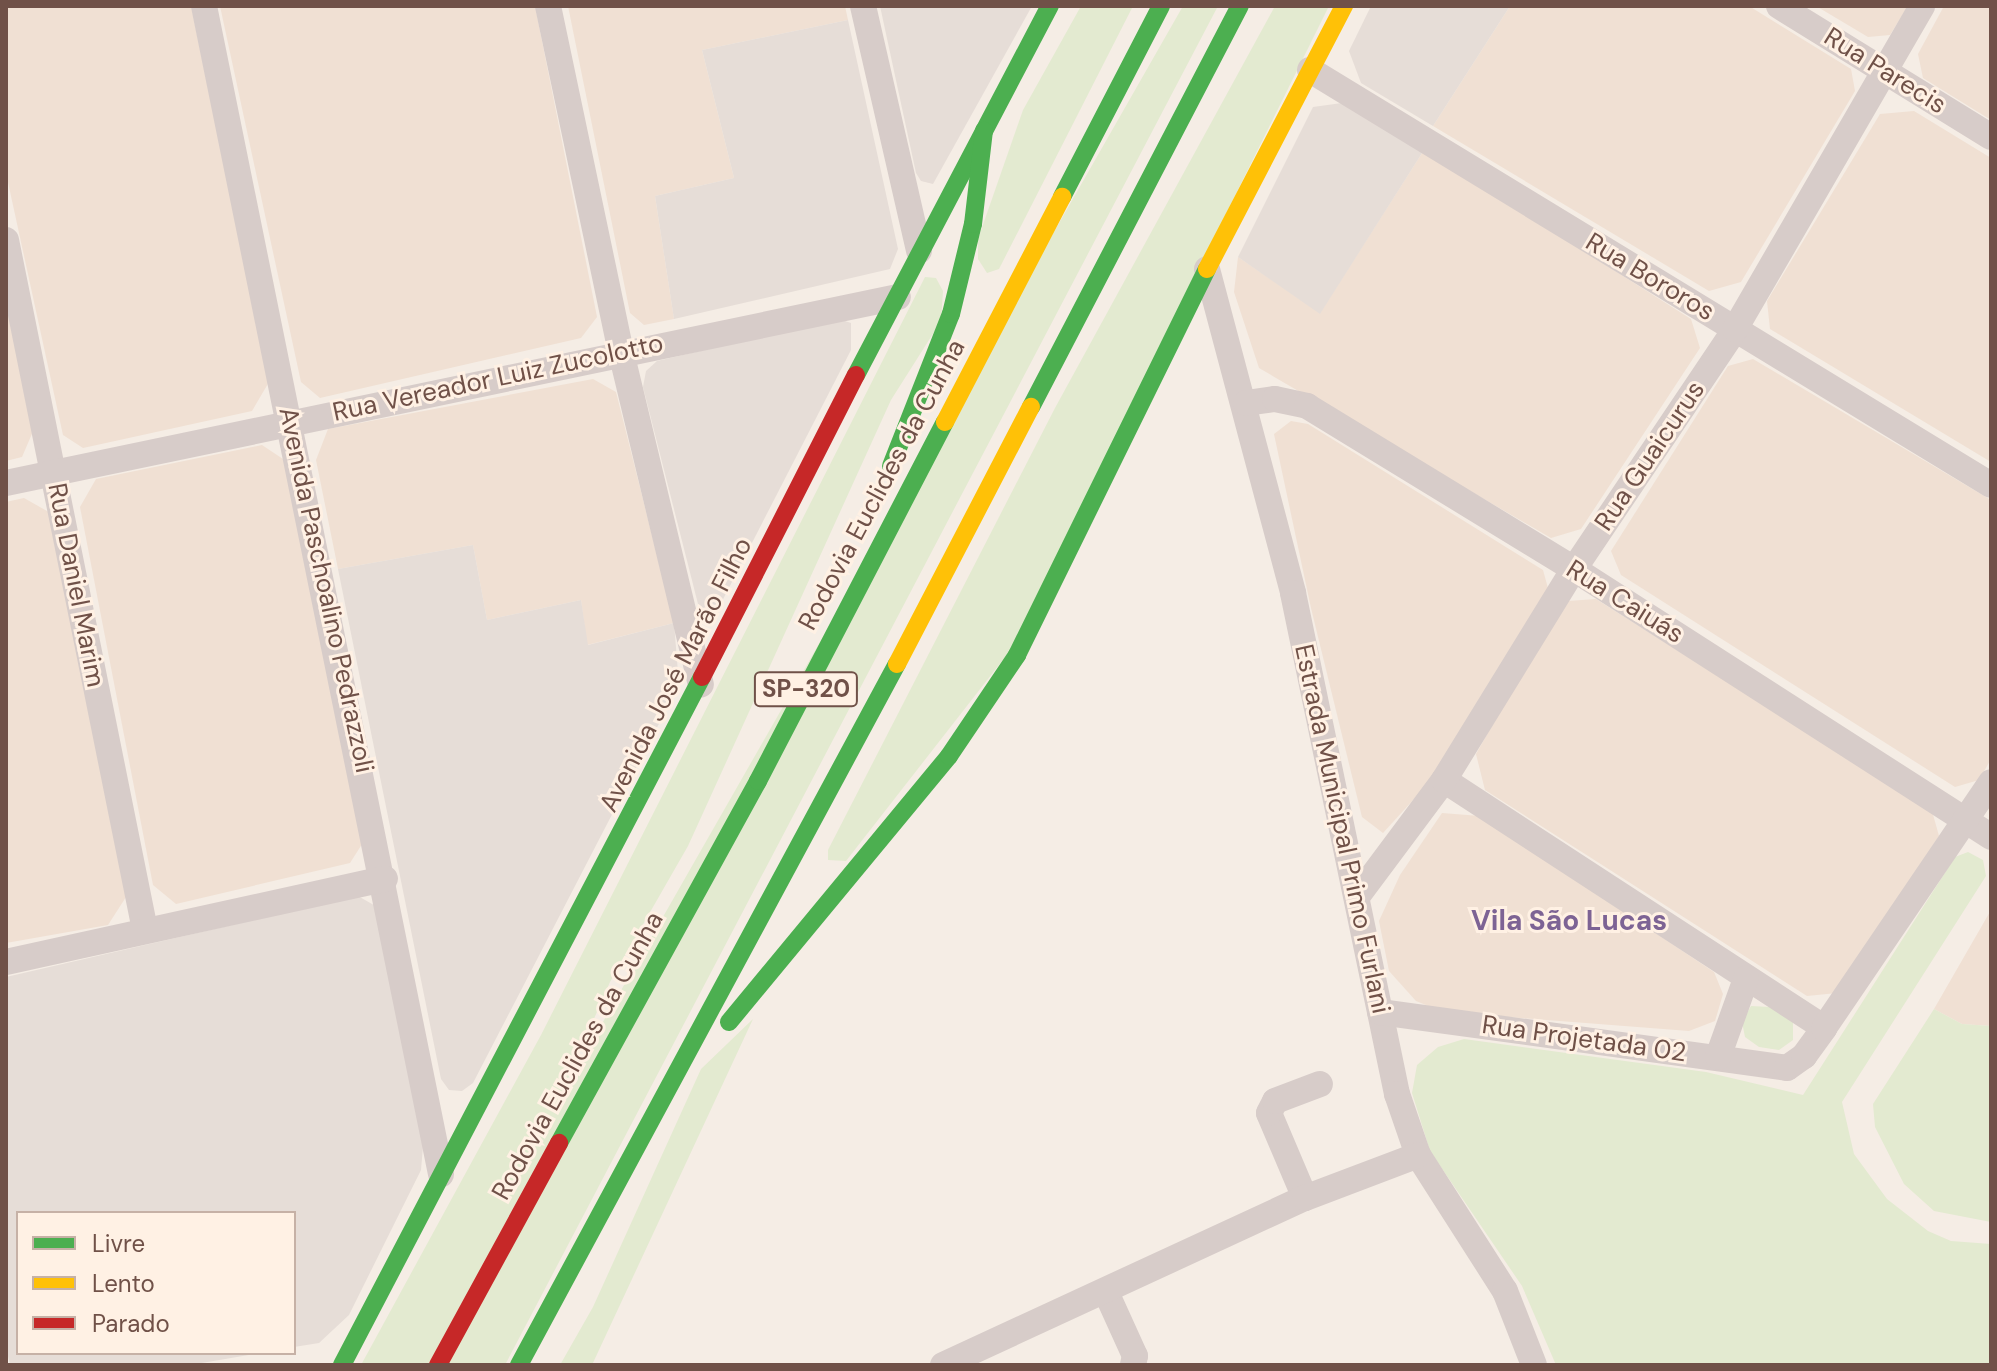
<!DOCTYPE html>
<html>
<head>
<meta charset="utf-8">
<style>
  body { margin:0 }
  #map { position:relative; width:1997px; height:1371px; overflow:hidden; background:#f5ede5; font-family:"DM Sans",sans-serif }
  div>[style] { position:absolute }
  .residential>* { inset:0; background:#f0e0d3 }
  .industrial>* { inset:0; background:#e6ddd7 }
  .green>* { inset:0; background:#e3ead0 }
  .street>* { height:26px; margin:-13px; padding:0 13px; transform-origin:13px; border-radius:13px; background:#d7ccc9 }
  .fast>* { height:18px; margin:-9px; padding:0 9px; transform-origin:9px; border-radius:9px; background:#4caf50 }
  .slow>* { height:18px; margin:-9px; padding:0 9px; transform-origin:9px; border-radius:9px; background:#ffc107 }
  .jam>* { height:18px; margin:-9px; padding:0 9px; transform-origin:9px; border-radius:9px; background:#c62828 }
  span { translate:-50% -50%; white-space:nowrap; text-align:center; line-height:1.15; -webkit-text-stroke:6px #fff1e4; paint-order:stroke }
  .shield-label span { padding:2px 6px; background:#fff1e4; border:2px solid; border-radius:6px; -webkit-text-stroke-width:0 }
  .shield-label { font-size:24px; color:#705148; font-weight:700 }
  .street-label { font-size:26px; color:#705148 }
  .neighbourhood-label { font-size:28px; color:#7d6394; font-weight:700 }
  .frame { position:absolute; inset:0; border:8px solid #705148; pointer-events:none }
  .legend { position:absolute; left:16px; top:1211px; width:280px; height:144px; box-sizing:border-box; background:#fff1e4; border:2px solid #c6b1a6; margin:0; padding:10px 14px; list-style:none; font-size:24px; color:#705148 }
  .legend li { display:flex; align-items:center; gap:16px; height:40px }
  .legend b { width:40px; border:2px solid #c6b1a6 }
</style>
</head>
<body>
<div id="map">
  <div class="residential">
    <div style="clip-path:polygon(6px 6px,191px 6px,269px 382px,252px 411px,83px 448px,63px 435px,6px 173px)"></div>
    <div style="clip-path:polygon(220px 6px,535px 6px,597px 317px,581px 338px,320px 398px,301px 382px)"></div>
    <div style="clip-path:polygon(568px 6px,845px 6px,848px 20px,702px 50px,734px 178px,655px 196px,674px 319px,644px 325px,630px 313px)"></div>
    <div style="clip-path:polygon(1510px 6px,1749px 6px,1851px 69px,1855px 91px,1741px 282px,1709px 291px,1433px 126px)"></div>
    <div style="clip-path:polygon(1816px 6px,1908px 6px,1890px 35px,1868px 37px)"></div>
    <div style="clip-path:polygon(1944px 6px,1991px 6px,1991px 120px,1923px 78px,1918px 54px)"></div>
    <div style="clip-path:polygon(1914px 111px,1991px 158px,1991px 462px,1770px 329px,1767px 301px,1880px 114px)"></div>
    <div style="clip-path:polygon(1424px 150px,1691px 319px,1700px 348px,1581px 529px,1551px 538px,1259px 368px,1234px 292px,1238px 257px,1320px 313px)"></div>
    <div style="clip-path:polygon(6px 300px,34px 429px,22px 457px,6px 461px)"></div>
    <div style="clip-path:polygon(1753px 359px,1991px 500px,1991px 759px,1979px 780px,1955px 787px,1621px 575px,1611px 551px,1728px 366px)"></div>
    <div style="clip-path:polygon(593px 379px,616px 392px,674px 623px,587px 645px,581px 600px,487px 620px,473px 545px,338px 569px,316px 460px,328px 429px)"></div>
    <div style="clip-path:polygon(1291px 421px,1308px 424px,1543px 570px,1549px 592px,1435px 776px,1383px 833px,1362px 817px,1311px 608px,1274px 434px)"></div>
    <div style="clip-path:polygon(262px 445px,286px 461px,364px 841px,350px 863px,176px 904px,153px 885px,80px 507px,96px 479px)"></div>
    <div style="clip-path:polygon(24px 498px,54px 515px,126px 897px,108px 925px,6px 943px,6px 502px)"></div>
    <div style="clip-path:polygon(1596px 599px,1932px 811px,1939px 836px,1837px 993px,1807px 996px,1485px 790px,1476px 754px,1499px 713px,1568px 601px)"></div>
    <div style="clip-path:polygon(1442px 813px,1480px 816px,1714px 972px,1723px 994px,1715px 1021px,1689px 1031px,1443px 1012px,1416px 1001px,1389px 971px,1379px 921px,1400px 875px)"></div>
    <div style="clip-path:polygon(1991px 910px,1991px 1026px,1962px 1024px,1934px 1009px)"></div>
  </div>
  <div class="industrial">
    <div style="clip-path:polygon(880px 6px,1032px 6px,933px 184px,921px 181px,916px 173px)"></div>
    <div style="clip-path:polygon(1371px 6px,1510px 6px,1433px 126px,1361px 83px,1349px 51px)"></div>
    <div style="clip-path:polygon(848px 20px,898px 249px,890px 269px,674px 319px,655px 196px,734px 178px,702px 50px)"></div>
    <div style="clip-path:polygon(1349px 102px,1424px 150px,1320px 314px,1238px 257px,1313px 107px)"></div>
    <div style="clip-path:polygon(839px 319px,851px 323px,851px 350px,717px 611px,707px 612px,698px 604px,643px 387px,646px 371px,657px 361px)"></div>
    <div style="clip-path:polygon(473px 545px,487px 620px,581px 600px,588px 645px,674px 623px,679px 685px,473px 1083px,462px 1091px,449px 1090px,441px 1079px,338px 569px)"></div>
    <div style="clip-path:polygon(358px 896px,379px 908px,424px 1135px,421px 1170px,349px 1315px,319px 1343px,294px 1347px,294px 1213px,18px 1213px,18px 1353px,261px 1353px,190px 1365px,10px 1365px,6px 1347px,6px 977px)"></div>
  </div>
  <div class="green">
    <div style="clip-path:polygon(1081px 6px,1133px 6px,999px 269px,987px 273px,978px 259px,978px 239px,1023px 110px)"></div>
    <div style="clip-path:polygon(1183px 6px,1218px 6px,505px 1365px,361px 1365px,541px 1035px,925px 277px,936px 278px,943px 291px,941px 321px,891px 400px,688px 846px,610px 982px,559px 1099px)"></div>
    <div style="clip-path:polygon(1275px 6px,1329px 6px,1009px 652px,846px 861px,828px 860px,828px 850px,1055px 408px)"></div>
    <div style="clip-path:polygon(1968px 852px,1983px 860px,1986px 876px,1842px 1102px,1854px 1154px,1887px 1199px,1928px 1231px,1951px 1241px,1991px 1244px,1991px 1365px,1556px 1365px,1522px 1286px,1430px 1151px,1412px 1093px,1417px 1065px,1438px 1047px,1464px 1039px,1706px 1072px,1803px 1095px,1955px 857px)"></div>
    <div style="clip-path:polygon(1751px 1006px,1770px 1007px,1793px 1022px,1793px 1040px,1779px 1050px,1759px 1047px,1745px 1037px,1742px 1022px)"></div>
    <div style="clip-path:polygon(1934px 1009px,1962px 1024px,1991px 1026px,1991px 1222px,1934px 1211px,1904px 1184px,1875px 1127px,1873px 1104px)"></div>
    <div style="clip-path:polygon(753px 1019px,592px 1365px,560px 1365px,593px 1307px,701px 1069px)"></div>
  </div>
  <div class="street">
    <div style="left:204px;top:6px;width:1192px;rotate:78.53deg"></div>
    <div style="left:548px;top:6px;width:354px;rotate:78.1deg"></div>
    <div style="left:621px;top:352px;width:342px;rotate:76.5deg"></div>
    <div style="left:863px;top:6px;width:251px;rotate:77.1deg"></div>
    <div style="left:1779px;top:6px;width:249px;rotate:31.7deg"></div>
    <div style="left:1310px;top:70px;width:797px;rotate:31.36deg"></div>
    <div style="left:6px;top:240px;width:704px;rotate:78.61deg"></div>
    <div style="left:1207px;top:269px;width:335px;rotate:75.1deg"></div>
    <div style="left:1293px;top:593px;width:512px;rotate:78.27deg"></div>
    <div style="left:1397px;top:1094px;width:65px;rotate:71deg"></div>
    <div style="left:1418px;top:1155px;width:161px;rotate:57.4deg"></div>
    <div style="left:1505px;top:1291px;width:79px;rotate:68.6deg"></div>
    <div style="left:1246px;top:403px;width:29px;rotate:-8deg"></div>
    <div style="left:1275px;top:399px;width:33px;rotate:12deg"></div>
    <div style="left:1307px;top:406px;width:313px;rotate:31.4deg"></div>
    <div style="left:1574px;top:569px;width:496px;rotate:32.7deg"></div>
    <div style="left:6px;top:483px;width:911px;rotate:-11.78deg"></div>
    <div style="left:1444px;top:780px;width:454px;rotate:33.1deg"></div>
    <div style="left:1359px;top:894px;width:142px;rotate:-53.3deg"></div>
    <div style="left:1444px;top:780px;width:248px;rotate:-58.4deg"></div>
    <div style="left:1574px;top:569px;width:289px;rotate:-56.1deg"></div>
    <div style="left:1735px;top:329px;width:373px;rotate:-59.9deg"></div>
    <div style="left:6px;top:962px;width:388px;rotate:-12.4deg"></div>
    <div style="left:1380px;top:1012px;width:411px;rotate:7.8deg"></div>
    <div style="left:1787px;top:1068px;width:21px;rotate:-35deg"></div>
    <div style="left:1804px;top:1056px;width:34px;rotate:-54deg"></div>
    <div style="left:1824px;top:1028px;width:297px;rotate:-55.8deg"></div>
    <div style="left:1718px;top:1057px;width:83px;rotate:-70.3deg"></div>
    <div style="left:1305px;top:1198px;width:92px;rotate:-113deg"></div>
    <div style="left:1269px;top:1113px;width:13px;rotate:-63deg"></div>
    <div style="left:1275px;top:1101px;width:48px;rotate:-20.7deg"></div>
    <div style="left:1106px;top:1292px;width:70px;rotate:65.6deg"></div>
    <div style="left:1135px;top:1356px;width:9px;rotate:103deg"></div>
    <div style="left:943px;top:1365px;width:399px;rotate:-24.8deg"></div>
    <div style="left:1305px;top:1198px;width:121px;rotate:-20.8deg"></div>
  </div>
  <div class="fast">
    <div style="left:1062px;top:197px;width:215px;rotate:-62.6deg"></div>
    <div style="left:856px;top:375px;width:417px;rotate:-62.3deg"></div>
    <div style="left:1031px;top:407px;width:452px;rotate:-62.5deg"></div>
    <div style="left:891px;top:466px;width:163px;rotate:-68.5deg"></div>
    <div style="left:951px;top:314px;width:93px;rotate:-76.3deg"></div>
    <div style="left:973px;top:224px;width:94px;rotate:-83.3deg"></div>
    <div style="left:729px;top:1022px;width:345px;rotate:-50.4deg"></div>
    <div style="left:949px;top:756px;width:122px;rotate:-56deg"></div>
    <div style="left:1017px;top:655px;width:430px;rotate:-63.8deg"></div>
    <div style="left:559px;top:1143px;width:413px;rotate:-61.2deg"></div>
    <div style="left:758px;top:781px;width:405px;rotate:-62.5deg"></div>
    <div style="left:342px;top:1365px;width:776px;rotate:-62.38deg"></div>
    <div style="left:519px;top:1365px;width:796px;rotate:-61.67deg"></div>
  </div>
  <div class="slow">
    <div style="left:1207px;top:269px;width:297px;rotate:-62.5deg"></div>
    <div style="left:945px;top:422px;width:254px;rotate:-62.5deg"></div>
    <div style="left:897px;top:664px;width:290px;rotate:-62.5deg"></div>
  </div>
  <div class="jam">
    <div style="left:702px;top:677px;width:339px;rotate:-63deg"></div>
    <div style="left:438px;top:1365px;width:253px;rotate:-61.4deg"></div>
  </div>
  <div class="shield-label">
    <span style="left:806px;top:689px">SP-320</span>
  </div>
  <div class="street-label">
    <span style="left:1885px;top:71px;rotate:32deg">Rua Parecis</span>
    <span style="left:1650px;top:277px;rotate:31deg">Rua Bororos</span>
    <span style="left:498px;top:378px;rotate:-12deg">Rua Vereador Luiz Zucolotto</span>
    <span style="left:1650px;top:456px;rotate:-56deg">Rua Guaicurus</span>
    <span style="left:882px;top:485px;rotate:-62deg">Rodovia Euclides da Cunha</span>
    <span style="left:76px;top:585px;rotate:79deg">Rua Daniel Marim</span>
    <span style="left:326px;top:590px;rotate:78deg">Avenida Paschoalino Pedrazzoli</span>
    <span style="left:1625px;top:602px;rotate:32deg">Rua Caiuás</span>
    <span style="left:676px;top:675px;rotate:-63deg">Avenida José Marão Filho</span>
    <span style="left:1342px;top:829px;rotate:78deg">Estrada Municipal Primo Furlani</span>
    <span style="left:1584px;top:1039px;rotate:8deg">Rua Projetada 02</span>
    <span style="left:578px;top:1056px;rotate:-61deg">Rodovia Euclides da Cunha</span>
  </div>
  <div class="neighbourhood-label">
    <span style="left:1569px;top:921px">Vila São Lucas</span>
  </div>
  <div class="frame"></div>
  <ul class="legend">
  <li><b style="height:10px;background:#4caf50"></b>Livre</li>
  <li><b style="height:10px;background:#ffc107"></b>Lento</li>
  <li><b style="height:10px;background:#c62828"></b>Parado</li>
  </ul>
</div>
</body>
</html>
